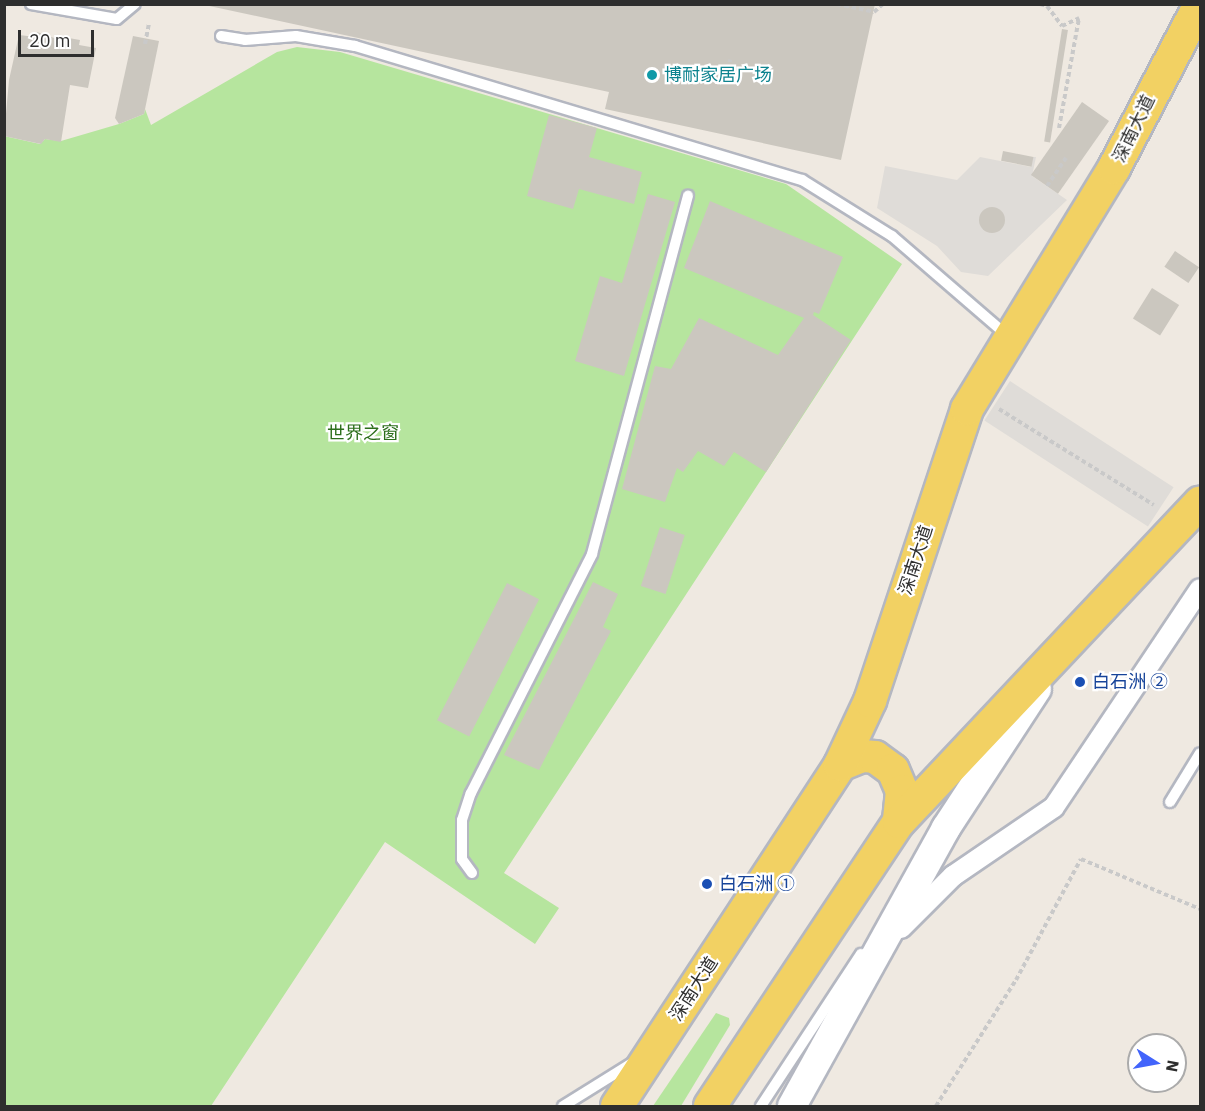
<!DOCTYPE html>
<html>
<head>
<meta charset="utf-8">
<style>
  body { margin:0 }
  #map { position:relative; width:1205px; height:1111px; overflow:hidden; background:#efe9e1; font-family:"IBM Plex Sans","Noto Sans SC",sans-serif }
  div>[style] { position:absolute }
  .green>* { inset:0; background:#b6e59e }
  .plaza>* { inset:0; background:#dfdcd8; transform-origin:0 0 }
  .building>* { inset:0; background:#cbc7bf; transform-origin:0 0 }
  .round { border-radius:50% }
  .path>* { height:4px; margin-top:-2px; transform-origin:0; background:repeating-linear-gradient(90deg,#c9c9c9 0 4.5px,transparent 0 7.5px) }
  .roads { filter:drop-shadow(2px 0 #b4b7c1) drop-shadow(-2px 0 #b4b7c1) drop-shadow(0 2px #b4b7c1) drop-shadow(0 -2px #b4b7c1) }
  .lane>* { height:10px; margin:-5px; padding:0 5px; transform-origin:5px; border-radius:5px; background:#fff }
  .street>* { height:20px; margin:-10px; padding:0 10px; transform-origin:10px; border-radius:10px; background:#fff }
  .secondary>* { height:28px; margin:-14px; padding:0 14px; transform-origin:14px; border-radius:14px; background:#fff }
  .primary>* { height:32px; margin:-16px; padding:0 16px; transform-origin:16px; border-radius:16px; background:#f2d163 }
  .dots>* { width:16px; height:16px; translate:-50% -50%; box-sizing:border-box; border:3px solid #fff; border-radius:50% }
  span { translate:-50% -50%; white-space:nowrap; text-align:center; line-height:1.15; -webkit-text-stroke:4.5px #fff; paint-order:stroke }
  .culture-label { font-size:18px; color:#0d838f }
  .left { translate:0 -50%; text-align:left }
  .street-label { font-size:18px; color:#2e2e2e }
  .park-label { font-size:18px; color:#2c6e1b }
  .transit-label { font-size:18px; color:#164399 }
  .frame { position:absolute; inset:0; border:6px solid #2e2e2e; pointer-events:none }
  .north { position:absolute; left:1127px; top:1033px; width:60px; height:60px; box-sizing:border-box; background:#fff; border:2px solid #ababab; border-radius:50%; rotate:101deg; font-size:16px; font-weight:700; line-height:24px; text-align:center; color:#2e2e2e }
  .north::after { content:''; display:block; margin:auto; width:21px; height:27px; background:#4264fb; clip-path:polygon(50% 0,100% 100%,50% 72%,0 100%) }
  .scale { position:absolute; left:18px; top:30px; width:76px; height:27px; box-sizing:border-box; border:3px solid #2e2e2e; border-top:0; padding-left:8px; font-size:18px; line-height:21px; white-space:nowrap; color:#2e2e2e; -webkit-text-stroke:4px #fff; paint-order:stroke }
</style>
</head>
<body>
<div id="map">
  <div class="green">
    <div style="clip-path:polygon(297px 47px,340px 52px,786px 184px,902px 264px,504px 873px,559px 908px,535px 944px,385px 842px,211px 1106px,5px 1106px,4px 136px,40px 144px,45px 139px,61px 141px,119px 124px,144px 114px,145px 109px,151px 125px,277px 52px)"></div>
    <div style="clip-path:polygon(716px 1013px,729px 1018px,730px 1025px,681px 1106px,653px 1106px)"></div>
  </div>
  <div class="plaza">
    <div style="clip-path:polygon(980px 157px,1031px 167px,1033px 157px,1036px 157px,1032px 176px,1067px 200px,988px 276px,961px 272px,937px 246px,877px 208px,885px 166px,957px 180px)"></div>
    <div style="left:1010px;top:381px;width:195px;height:47px;rotate:33deg"></div>
  </div>
  <div class="building">
    <div style="clip-path:polygon(200px 4px,875px 4px,841px 160px,605px 109px,609px 92px)"></div>
    <div style="left:1062px;top:29px;width:6px;height:114px;rotate:9deg"></div>
    <div style="clip-path:polygon(37px 32px,63px 41px,63px 37px,80px 40px,79px 45px,96px 48px,88px 88px,70px 85px,61px 142px,45px 139px,41px 144px,4px 136px,9px 80px,19px 35px,36px 37px)"></div>
    <div style="clip-path:polygon(133px 36px,159px 41px,158px 46px,144px 114px,119px 124px,115px 118px)"></div>
    <div style="left:1082px;top:102px;width:33px;height:89px;rotate:35deg"></div>
    <div style="clip-path:polygon(549px 115px,597px 128px,589px 157px,642px 172px,634px 204px,579px 189px,573px 209px,527px 196px)"></div>
    <div style="left:1003px;top:151px;width:31px;height:10px;rotate:11deg"></div>
    <div style="clip-path:polygon(648px 194px,675px 202px,624px 376px,575px 361px,600px 276px,622px 283px)"></div>
    <div style="clip-path:polygon(710px 201px,843px 257px,819px 314px,814px 312px,813px 315px,851px 340px,766px 472px,734px 452px,724px 466px,698px 451px,683px 472px,677px 468px,665px 502px,622px 489px,655px 366px,671px 369px,699px 318px,778px 355px,804px 318px,684px 268px)"></div>
    <div class="round" style="left:979px;top:207px;width:26px;height:26px"></div>
    <div style="left:1175px;top:251px;width:29px;height:19px;rotate:34deg"></div>
    <div style="left:1152px;top:288px;width:32px;height:36px;rotate:32deg"></div>
    <div style="left:660px;top:527px;width:26px;height:62px;rotate:18deg"></div>
    <div style="clip-path:polygon(593px 582px,618px 594px,603px 627px,611px 631px,539px 770px,504px 755px)"></div>
    <div style="left:507px;top:583px;width:36px;height:154px;rotate:27deg"></div>
  </div>
  <div class="path">
    <div style="left:837px;top:4px;width:38px;rotate:12deg"></div>
    <div style="left:874px;top:12px;width:12px;rotate:-42deg"></div>
    <div style="left:1040px;top:4px;width:7px;rotate:16deg"></div>
    <div style="left:1047px;top:6px;width:25px;rotate:53deg"></div>
    <div style="left:1062px;top:26px;width:19px;rotate:-25deg"></div>
    <div style="left:145px;top:44px;width:20px;rotate:-79deg"></div>
    <div style="left:725px;top:84px;width:25px;rotate:-78deg"></div>
    <div style="left:1059px;top:128px;width:112px;rotate:-79.7deg"></div>
    <div style="left:1047px;top:186px;width:34px;rotate:-56deg"></div>
    <div style="left:999px;top:409px;width:182px;rotate:31.8deg"></div>
    <div style="left:936px;top:1106px;width:149px;rotate:-57.6deg"></div>
    <div style="left:1016px;top:980px;width:137px;rotate:-61.8deg"></div>
    <div style="left:1081px;top:859px;width:129px;rotate:22.8deg"></div>
  </div>
  <div class="roads">
    <div class="lane">
      <div style="left:31px;top:4px;width:87px;rotate:9.9deg"></div>
      <div style="left:117px;top:19px;width:23px;rotate:-40deg"></div>
      <div style="left:221px;top:36px;width:24px;rotate:9deg"></div>
      <div style="left:245px;top:40px;width:51px;rotate:-4.5deg"></div>
      <div style="left:296px;top:36px;width:60px;rotate:9.6deg"></div>
      <div style="left:355px;top:46px;width:467px;rotate:16.7deg"></div>
      <div style="left:802px;top:180px;width:106px;rotate:31.9deg"></div>
      <div style="left:892px;top:236px;width:153px;rotate:40.8deg"></div>
      <div style="left:1170px;top:802px;width:57px;rotate:-58.5deg"></div>
      <div style="left:472px;top:873px;width:17px;rotate:-126deg"></div>
      <div style="left:462px;top:859px;width:39px;rotate:-90deg"></div>
      <div style="left:462px;top:820px;width:28px;rotate:-72deg"></div>
      <div style="left:471px;top:793px;width:268px;rotate:-63.1deg"></div>
      <div style="left:592px;top:554px;width:371px;rotate:-75deg"></div>
      <div style="left:563px;top:1106px;width:84px;rotate:-31.8deg"></div>
      <div style="left:761px;top:1106px;width:182px;rotate:-56.7deg"></div>
    </div>
    <div class="street">
      <div style="left:901px;top:928px;width:74px;rotate:-45deg"></div>
      <div style="left:953px;top:876px;width:122px;rotate:-34.3deg"></div>
      <div style="left:1054px;top:807px;width:262px;rotate:-56.2deg"></div>
    </div>
    <div class="secondary">
      <div style="left:792px;top:1106px;width:318px;rotate:-61deg"></div>
      <div style="left:946px;top:828px;width:166px;rotate:-56.8deg"></div>
    </div>
    <div class="primary">
      <div style="left:840px;top:765px;width:24px;rotate:-22deg"></div>
      <div style="left:862px;top:756px;width:13px;rotate:4deg"></div>
      <div style="left:875px;top:757px;width:22px;rotate:36deg"></div>
      <div style="left:893px;top:770px;width:23px;rotate:67deg"></div>
      <div style="left:902px;top:791px;width:31px;rotate:96deg"></div>
      <div style="left:617px;top:1106px;width:407px;rotate:-56.8deg"></div>
      <div style="left:840px;top:765px;width:71px;rotate:-64.9deg"></div>
      <div style="left:870px;top:701px;width:308px;rotate:-71.6deg"></div>
      <div style="left:967px;top:409px;width:282px;rotate:-58.6deg"></div>
      <div style="left:1114px;top:168px;width:185px;rotate:-62.3deg"></div>
      <div style="left:710px;top:1106px;width:341px;rotate:-56.4deg"></div>
      <div style="left:899px;top:822px;width:439px;rotate:-46.7deg"></div>
    </div>
  </div>
  <div class="dots">
    <div style="left:652px;top:75px;background:#0f9aa8"></div>
    <div style="left:1080px;top:682px;background:#1a4fb4"></div>
    <div style="left:707px;top:884px;background:#1a4fb4"></div>
  </div>
  <div class="culture-label">
    <span class="left" style="left:664px;top:75px">博耐家居广场</span>
  </div>
  <div class="street-label">
    <span style="left:1134px;top:129px;rotate:-64deg">深南大道</span>
    <span style="left:916px;top:560px;rotate:-72deg">深南大道</span>
    <span style="left:694px;top:989px;rotate:-57deg">深南大道</span>
  </div>
  <div class="park-label">
    <span style="left:363px;top:433px">世界之窗</span>
  </div>
  <div class="transit-label">
    <span class="left" style="left:1092px;top:682px">白石洲 ②</span>
    <span class="left" style="left:719px;top:884px">白石洲 ①</span>
  </div>
  <div class="frame"></div>
  <div class="north">N</div>
  <div class="scale">20 m</div>
</div>
</body>
</html>
